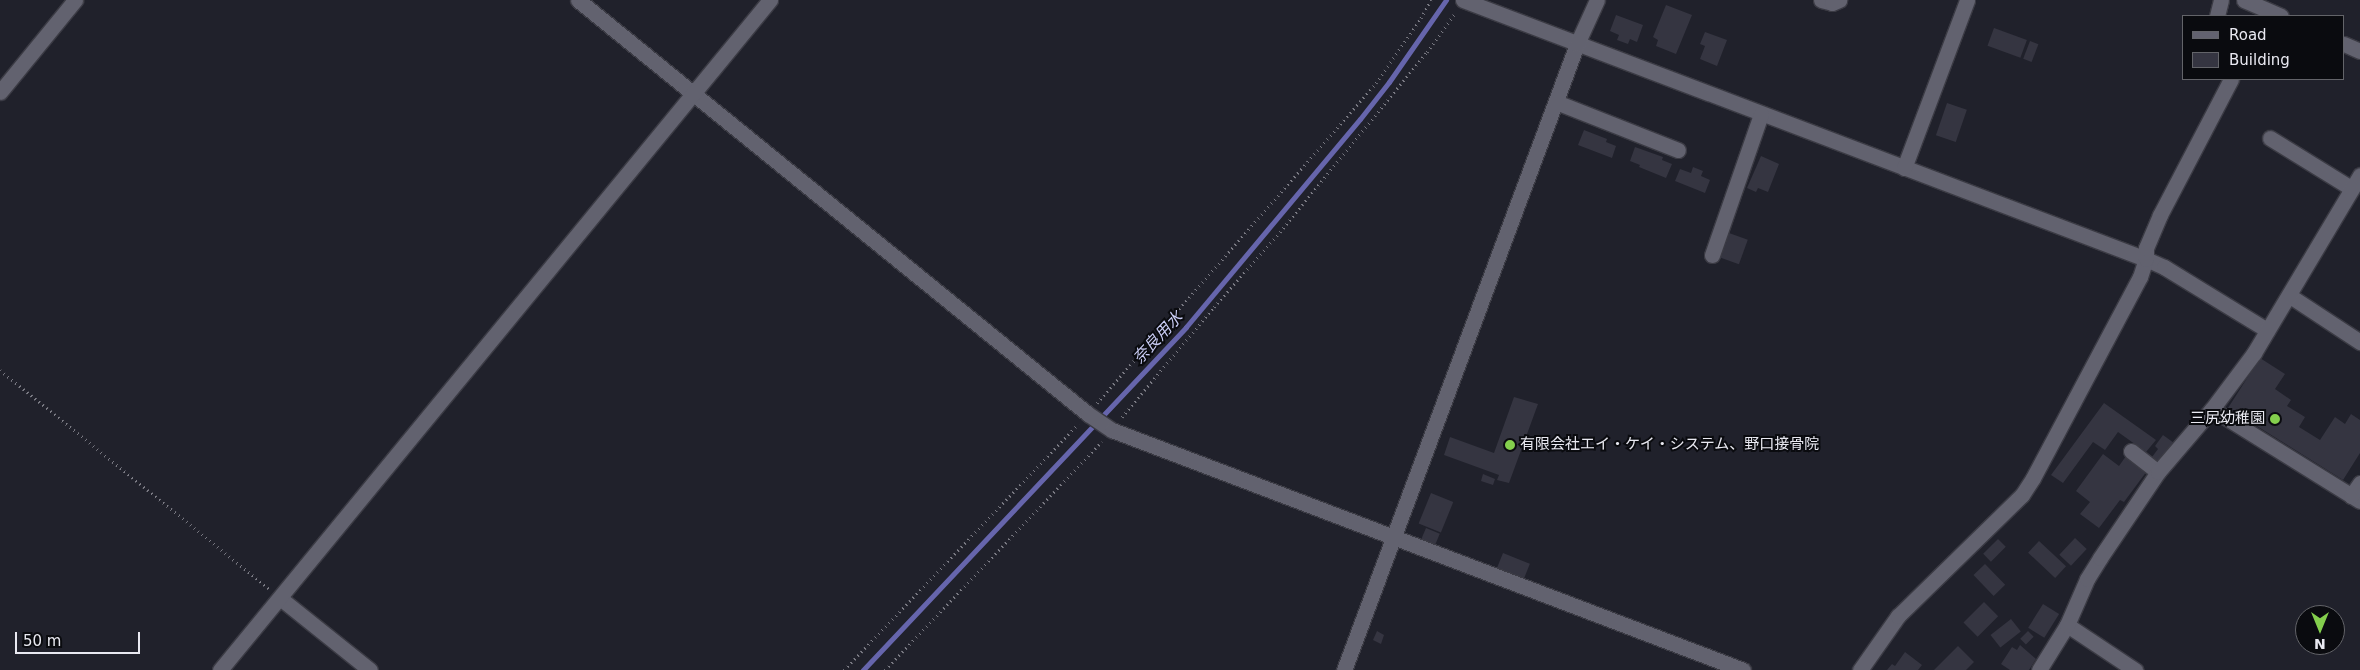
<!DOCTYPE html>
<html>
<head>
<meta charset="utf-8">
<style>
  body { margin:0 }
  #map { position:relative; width:2360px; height:670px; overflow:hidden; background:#20212b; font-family:"DejaVu Sans","Noto Sans JP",sans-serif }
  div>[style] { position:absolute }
  .stream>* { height:5px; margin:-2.5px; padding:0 2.5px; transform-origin:2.5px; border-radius:2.5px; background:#6665ac }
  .building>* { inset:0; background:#353541; transform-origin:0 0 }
  .path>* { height:3px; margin-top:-1.5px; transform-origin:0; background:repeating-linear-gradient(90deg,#7a7a83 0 1px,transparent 0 5px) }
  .roads { filter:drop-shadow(1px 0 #3b3b44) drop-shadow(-1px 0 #3b3b44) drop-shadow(0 1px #3b3b44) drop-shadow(0 -1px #3b3b44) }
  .street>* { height:15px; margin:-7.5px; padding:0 7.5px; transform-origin:7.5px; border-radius:7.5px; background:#62626f }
  .secondary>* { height:15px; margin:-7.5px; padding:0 7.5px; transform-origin:7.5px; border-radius:7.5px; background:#62626f }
  .dots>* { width:14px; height:14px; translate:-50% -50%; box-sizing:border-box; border:2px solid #0a0b0f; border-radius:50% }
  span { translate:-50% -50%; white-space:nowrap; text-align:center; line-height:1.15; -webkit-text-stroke:4px #0a0b0f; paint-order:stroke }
  .poi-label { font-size:15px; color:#e9e9f1 }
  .right { translate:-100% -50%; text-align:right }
  .left { translate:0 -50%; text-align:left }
  .water-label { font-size:16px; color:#cacdf5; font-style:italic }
  .legend { position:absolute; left:2182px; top:15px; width:162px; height:65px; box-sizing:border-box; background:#0a0b0f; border:1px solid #636469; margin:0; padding:6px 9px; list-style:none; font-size:15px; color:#e9e9f1 }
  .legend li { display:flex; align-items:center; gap:10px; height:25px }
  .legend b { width:25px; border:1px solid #636469 }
  .north { position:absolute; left:2295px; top:605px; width:50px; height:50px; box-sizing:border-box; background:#0a0b0f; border:1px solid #636469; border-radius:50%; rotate:180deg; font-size:14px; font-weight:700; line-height:20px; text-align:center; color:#e9e9f1 }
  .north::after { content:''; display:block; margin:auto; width:18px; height:22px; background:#84cf4d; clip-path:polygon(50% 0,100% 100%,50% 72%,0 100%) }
  .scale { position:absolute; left:15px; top:632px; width:125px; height:22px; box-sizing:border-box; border:2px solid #e9e9f1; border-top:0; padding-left:6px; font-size:15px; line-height:18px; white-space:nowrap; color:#e9e9f1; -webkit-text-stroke:4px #0a0b0f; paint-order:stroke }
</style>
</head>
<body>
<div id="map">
  <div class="stream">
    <div style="left:863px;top:670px;width:471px;rotate:-46.7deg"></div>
    <div style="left:1186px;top:327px;width:271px;rotate:-50.1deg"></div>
    <div style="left:1360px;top:119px;width:47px;rotate:-51.9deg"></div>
    <div style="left:1389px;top:82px;width:100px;rotate:-55.2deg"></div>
  </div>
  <div class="building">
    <div style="clip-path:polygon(1666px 5px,1692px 15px,1676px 54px,1656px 46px,1658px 40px,1653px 37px)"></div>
    <div style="clip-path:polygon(1616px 15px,1643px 25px,1637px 42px,1630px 39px,1628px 44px,1617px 40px,1619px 35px,1610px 31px)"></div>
    <div style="left:1994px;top:28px;width:35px;height:19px;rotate:20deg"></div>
    <div style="clip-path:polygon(1705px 32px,1727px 40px,1717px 66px,1700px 59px,1705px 46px,1700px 44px)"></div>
    <div style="left:2030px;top:41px;width:9px;height:19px;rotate:21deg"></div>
    <div style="left:1947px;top:103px;width:21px;height:34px;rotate:19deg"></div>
    <div style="clip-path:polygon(1584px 130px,1607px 139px,1606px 142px,1616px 146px,1612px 158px,1578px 145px)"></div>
    <div style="clip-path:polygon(1635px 147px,1663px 157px,1662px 160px,1672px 164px,1666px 178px,1639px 167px,1640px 165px,1630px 161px)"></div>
    <div style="clip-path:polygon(1761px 156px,1779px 164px,1768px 192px,1758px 188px,1756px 192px,1747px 188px)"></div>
    <div style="clip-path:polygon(1693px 167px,1703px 171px,1701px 176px,1710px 180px,1705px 193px,1675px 181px,1680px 169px,1691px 173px)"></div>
    <div style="left:1729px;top:233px;width:20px;height:26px;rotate:20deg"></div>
    <div style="clip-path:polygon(2260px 358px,2285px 374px,2275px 389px,2291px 400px,2287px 406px,2305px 417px,2299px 427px,2320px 440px,2335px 417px,2345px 424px,2351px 414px,2360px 420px,2360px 453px,2343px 480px,2228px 408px)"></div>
    <div style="clip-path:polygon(1514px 397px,1538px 404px,1509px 483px,1497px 480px,1499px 475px,1444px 455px,1450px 437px,1494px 453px)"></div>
    <div style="clip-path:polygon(2104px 403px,2156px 440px,2146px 452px,2118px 432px,2105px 450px,2093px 442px,2063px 483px,2051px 475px)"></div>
    <div style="clip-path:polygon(2163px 435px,2174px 443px,2159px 463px,2152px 457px,2158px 449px,2155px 446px)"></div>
    <div style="clip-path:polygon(2103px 454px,2119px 466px,2126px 456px,2147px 471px,2124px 502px,2120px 500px,2099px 528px,2080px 514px,2090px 502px,2076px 491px)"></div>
    <div style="clip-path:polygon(1483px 474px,1495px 479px,1493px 485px,1481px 481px)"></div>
    <div style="left:1431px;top:493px;width:24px;height:33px;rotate:22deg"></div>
    <div style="left:1426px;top:528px;width:15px;height:13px;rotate:23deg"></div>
    <div style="left:2075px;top:538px;width:16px;height:23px;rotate:43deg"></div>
    <div style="left:1998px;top:539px;width:11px;height:21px;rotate:45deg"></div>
    <div style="left:2039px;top:541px;width:37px;height:16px;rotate:43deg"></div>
    <div style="left:1503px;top:553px;width:29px;height:18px;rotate:22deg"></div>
    <div style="left:1985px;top:564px;width:29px;height:16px;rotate:46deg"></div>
    <div style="left:1984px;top:602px;width:20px;height:29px;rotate:45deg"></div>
    <div style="left:2043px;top:604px;width:19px;height:28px;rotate:32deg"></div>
    <div style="left:2011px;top:619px;width:16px;height:26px;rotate:52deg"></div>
    <div style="clip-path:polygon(1377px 631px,1384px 635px,1381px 644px,1373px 640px)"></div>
    <div style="left:2028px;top:631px;width:8px;height:11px;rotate:45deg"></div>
    <div style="clip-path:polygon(2020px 645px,2036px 659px,2029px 670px,2010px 670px,2001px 664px,2012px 647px,2017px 650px)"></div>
    <div style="clip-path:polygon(1958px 646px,1974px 662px,1966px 670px,1934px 670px)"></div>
    <div style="clip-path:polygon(1905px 652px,1922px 665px,1918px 670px,1887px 670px,1892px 664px,1895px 666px)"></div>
  </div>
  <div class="path">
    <div style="left:0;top:370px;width:347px;rotate:39.1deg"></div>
    <div style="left:1097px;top:403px;width:425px;rotate:-48.9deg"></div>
    <div style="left:1376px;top:83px;width:79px;rotate:-55.3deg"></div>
    <div style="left:1421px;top:18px;width:21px;rotate:-61deg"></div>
    <div style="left:1122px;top:417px;width:143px;rotate:-50.1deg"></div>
    <div style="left:1214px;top:307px;width:100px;rotate:-48.7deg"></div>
    <div style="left:1280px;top:232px;width:232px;rotate:-50.8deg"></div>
    <div style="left:1427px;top:52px;width:48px;rotate:-54.3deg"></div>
    <div style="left:844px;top:670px;width:340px;rotate:-46.4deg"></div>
    <div style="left:885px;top:670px;width:315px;rotate:-46.5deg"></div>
  </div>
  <div class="roads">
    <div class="street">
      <div style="left:578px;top:0;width:657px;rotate:39.07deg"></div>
      <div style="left:1088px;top:414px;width:29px;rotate:34deg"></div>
      <div style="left:1112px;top:430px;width:675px;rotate:20.82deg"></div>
      <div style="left:1463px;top:0;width:730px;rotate:20.77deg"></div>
      <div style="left:2146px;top:259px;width:20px;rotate:24deg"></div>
      <div style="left:2164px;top:267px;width:121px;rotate:31.5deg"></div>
      <div style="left:1821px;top:0;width:11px;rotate:15deg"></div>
      <div style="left:1832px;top:3px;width:8px;rotate:-23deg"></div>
      <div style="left:2244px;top:0;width:40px;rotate:23.4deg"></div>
      <div style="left:2217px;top:16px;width:16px;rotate:-76deg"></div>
      <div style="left:2344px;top:44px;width:17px;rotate:24deg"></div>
      <div style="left:1556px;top:102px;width:131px;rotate:21.5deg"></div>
      <div style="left:2270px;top:138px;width:95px;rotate:31.7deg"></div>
      <div style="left:1904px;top:168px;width:179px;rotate:-69.4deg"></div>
      <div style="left:1712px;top:255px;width:149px;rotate:-70.8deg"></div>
      <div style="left:2290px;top:296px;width:84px;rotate:33.3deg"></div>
      <div style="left:2212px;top:409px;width:174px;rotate:31.9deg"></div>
      <div style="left:2131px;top:451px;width:34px;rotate:38deg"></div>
      <div style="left:2351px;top:496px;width:16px;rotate:-55deg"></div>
      <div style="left:280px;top:598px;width:115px;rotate:38.7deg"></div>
      <div style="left:2067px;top:625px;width:82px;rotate:33.5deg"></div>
      <div style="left:220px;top:670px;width:867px;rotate:-50.62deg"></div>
      <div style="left:1860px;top:670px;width:66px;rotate:-54.9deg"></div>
      <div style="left:1898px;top:616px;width:173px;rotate:-44.3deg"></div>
      <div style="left:2022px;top:495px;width:20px;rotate:-57deg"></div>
      <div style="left:2033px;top:478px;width:228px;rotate:-62deg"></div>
      <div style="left:2140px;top:277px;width:19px;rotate:-72deg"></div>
      <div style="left:2146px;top:259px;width:11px;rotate:-90deg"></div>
      <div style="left:2146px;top:248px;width:36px;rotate:-67deg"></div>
      <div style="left:2160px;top:215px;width:153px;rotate:-62.4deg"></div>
      <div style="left:2039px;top:670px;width:53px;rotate:-58.1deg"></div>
      <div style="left:2067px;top:625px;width:50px;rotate:-66.5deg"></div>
      <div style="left:2087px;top:579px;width:25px;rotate:-58deg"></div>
      <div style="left:2100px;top:558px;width:104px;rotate:-56deg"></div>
      <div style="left:2158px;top:472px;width:83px;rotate:-49.4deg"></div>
      <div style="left:2212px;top:409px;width:70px;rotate:-53.1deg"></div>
      <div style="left:2254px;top:353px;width:207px;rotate:-59.2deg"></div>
    </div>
    <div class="secondary">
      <div style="left:0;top:92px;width:119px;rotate:-50.8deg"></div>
      <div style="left:1344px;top:670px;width:668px;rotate:-69.58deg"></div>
      <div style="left:1577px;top:44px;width:48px;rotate:-65.6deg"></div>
    </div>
  </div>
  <div class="dots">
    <div style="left:2275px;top:419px;background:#84cf4d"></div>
    <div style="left:1510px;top:445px;background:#84cf4d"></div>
  </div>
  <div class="poi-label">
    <span class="right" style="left:2265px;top:419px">三尻幼稚園</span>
    <span class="left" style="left:1520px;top:445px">有限会社エイ・ケイ・システム、野口接骨院</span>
  </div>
  <div class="water-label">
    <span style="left:1158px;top:338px;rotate:-47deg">奈良用水</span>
  </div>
  <ul class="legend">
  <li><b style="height:6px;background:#62626f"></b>Road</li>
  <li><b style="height:14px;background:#353541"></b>Building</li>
  </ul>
  <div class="north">N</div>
  <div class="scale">50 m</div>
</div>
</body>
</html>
